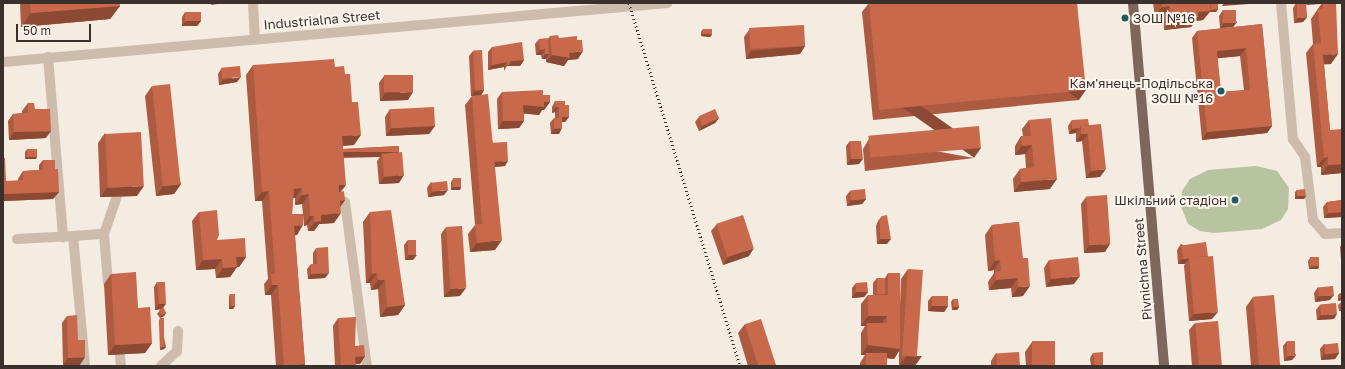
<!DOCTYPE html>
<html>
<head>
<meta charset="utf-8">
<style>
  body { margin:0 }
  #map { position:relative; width:1345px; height:369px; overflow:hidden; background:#f4ebe1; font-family:"Golos Text",sans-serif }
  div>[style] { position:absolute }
  .green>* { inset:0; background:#b8c4a0 }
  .minor>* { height:10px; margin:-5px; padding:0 5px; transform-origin:5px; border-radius:5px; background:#cdbbac }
  .major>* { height:10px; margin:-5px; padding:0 5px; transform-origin:5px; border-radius:5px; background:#7d675c }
  .rail>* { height:3px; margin-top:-1.5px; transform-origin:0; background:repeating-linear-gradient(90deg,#3b302b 0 1px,transparent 0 4px) }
  .wall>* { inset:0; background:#ac5a40 }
  .shaded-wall>* { inset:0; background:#8c4a34; transform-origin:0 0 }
  .building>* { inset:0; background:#c8694b; transform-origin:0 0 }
  .dots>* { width:11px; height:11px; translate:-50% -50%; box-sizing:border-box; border:2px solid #fbf5ee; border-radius:50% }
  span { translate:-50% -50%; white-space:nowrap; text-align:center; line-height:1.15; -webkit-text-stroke:4px #fbf5ee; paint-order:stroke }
  .poi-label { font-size:13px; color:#3b302b }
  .left { translate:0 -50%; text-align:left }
  .right { translate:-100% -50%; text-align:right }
  .street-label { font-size:13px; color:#3b302b }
  .frame { position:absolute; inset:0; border:4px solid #3b302b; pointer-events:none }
  .scale { position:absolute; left:16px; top:24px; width:75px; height:18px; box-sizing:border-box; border:2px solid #3b302b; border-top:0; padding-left:5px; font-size:12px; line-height:14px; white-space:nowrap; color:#3b302b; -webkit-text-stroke:3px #fbf5ee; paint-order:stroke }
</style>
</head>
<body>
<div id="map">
  <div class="green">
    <div style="clip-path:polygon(1256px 166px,1277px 171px,1289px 188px,1288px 209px,1281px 220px,1262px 229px,1214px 233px,1200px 231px,1188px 224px,1180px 204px,1182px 191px,1190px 179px,1208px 170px)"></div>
  </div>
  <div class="minor">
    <div style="left:253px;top:3px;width:36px;rotate:87deg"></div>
    <div style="left:1281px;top:3px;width:137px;rotate:85deg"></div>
    <div style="left:1293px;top:139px;width:22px;rotate:56deg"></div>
    <div style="left:1305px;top:157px;width:64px;rotate:82.8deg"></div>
    <div style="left:1313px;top:220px;width:18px;rotate:49deg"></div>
    <div style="left:1325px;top:234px;width:17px;rotate:-3deg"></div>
    <div style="left:48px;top:57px;width:181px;rotate:85.2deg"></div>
    <div style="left:3px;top:62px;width:667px;rotate:-5.08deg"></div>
    <div style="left:345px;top:202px;width:165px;rotate:82.4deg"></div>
    <div style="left:104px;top:234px;width:49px;rotate:85.3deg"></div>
    <div style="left:73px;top:236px;width:31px;rotate:-4deg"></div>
    <div style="left:104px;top:234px;width:40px;rotate:-71.1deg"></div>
    <div style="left:17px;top:239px;width:56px;rotate:-3.1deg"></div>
    <div style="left:73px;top:236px;width:131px;rotate:84.7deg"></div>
    <div style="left:120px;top:355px;width:11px;rotate:85deg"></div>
    <div style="left:161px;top:366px;width:22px;rotate:-43deg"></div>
    <div style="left:177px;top:351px;width:20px;rotate:-87deg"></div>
  </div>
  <div class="major">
    <div style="left:1133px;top:3px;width:364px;rotate:85.1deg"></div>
  </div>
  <div class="rail">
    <div style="left:629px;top:3px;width:380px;rotate:73deg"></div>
  </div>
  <div class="wall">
    <div style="clip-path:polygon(20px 3px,119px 3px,120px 6px,110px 19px,21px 27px)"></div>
    <div style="clip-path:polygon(869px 3px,1077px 3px,1079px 100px,873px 120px,862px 12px)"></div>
    <div style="clip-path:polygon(1153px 3px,1218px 3px,1218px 9px,1216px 12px,1210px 12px,1203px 20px,1196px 21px,1191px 27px,1164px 30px,1163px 16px,1155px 17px)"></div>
    <div style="clip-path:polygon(1296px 3px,1306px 3px,1307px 17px,1303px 22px,1294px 23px,1293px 8px)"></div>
    <div style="clip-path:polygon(1322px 3px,1336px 3px,1331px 64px,1324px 64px,1330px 130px,1342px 173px,1321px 175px,1321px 167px,1317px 167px,1306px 53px,1313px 44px,1311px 19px)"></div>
    <div style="clip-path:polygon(1223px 10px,1237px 22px,1233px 27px,1220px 28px,1219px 16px)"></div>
    <div style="clip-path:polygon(185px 12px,201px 21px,197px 26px,182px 26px,182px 17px)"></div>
    <div style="clip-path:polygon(evenodd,1262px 24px,1272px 126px,1267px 133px,1202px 140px,1192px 38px,1197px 31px,1262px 24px,1240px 56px,1244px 90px,1221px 92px,1217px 58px,1240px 56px)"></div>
    <div style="clip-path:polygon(703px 29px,712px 34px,710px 37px,701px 36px,701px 32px)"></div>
    <div style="clip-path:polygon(749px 30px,805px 46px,800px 54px,746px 59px,744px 37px)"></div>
    <div style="clip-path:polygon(550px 36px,559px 38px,578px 59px,568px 60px,564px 66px,546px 62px,546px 58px,542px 59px,541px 55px,536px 55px,535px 44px,539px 39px,548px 39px)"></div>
    <div style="clip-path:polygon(492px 47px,524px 60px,520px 66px,507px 66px,504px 71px,504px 67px,488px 70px,488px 52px)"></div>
    <div style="clip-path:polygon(473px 51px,484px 90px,481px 95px,493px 144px,505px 166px,495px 167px,495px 250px,470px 252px,468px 234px,475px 225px,465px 105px,472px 96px,471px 96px,469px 56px)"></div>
    <div style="clip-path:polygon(evenodd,253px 65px,335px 67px,345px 74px,354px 145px,343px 146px,343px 149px,399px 146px,399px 183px,379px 184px,377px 161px,380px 157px,344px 157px,341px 192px,345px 200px,340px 207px,334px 223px,319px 224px,314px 231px,308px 231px,307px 225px,304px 226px,303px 215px,297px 235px,295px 235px,305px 364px,304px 366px,276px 366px,271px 295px,265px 295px,264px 284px,268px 279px,262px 201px,255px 201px,246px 75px,253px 65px,293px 198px,295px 198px,295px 205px,302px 204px,303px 214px,292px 214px,293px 198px)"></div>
    <div style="clip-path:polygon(221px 69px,237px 82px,219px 85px,218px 74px)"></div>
    <div style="clip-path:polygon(384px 76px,408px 100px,380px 101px,379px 83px)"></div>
    <div style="clip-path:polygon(152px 86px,181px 184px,174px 194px,156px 196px,145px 96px)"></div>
    <div style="clip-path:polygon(502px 92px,543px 95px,550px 102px,544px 110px,542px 110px,539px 115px,524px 113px,524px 121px,519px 128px,498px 129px,497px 99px)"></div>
    <div style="clip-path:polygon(555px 101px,565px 105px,569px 117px,565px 122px,562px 122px,559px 134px,551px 134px,550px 123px,554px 118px,555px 118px,555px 112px,552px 113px,552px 107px)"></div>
    <div style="clip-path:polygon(28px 103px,35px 109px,46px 138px,9px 140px,8px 121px,13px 114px,22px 113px,22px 111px)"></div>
    <div style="clip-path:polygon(390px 109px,435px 126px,429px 134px,386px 136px,385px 117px)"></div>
    <div style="clip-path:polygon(699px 117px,719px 118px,715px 123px,699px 131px,695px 122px)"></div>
    <div style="clip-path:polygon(1029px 120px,1050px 189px,1014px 192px,1013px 179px,1020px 169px,1026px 168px,1025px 154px,1015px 155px,1015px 146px,1021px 136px,1023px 136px,1022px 129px)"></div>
    <div style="clip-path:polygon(1072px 120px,1089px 125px,1100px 177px,1086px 178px,1082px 141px,1076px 142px,1076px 133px,1069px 134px,1068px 126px)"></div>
    <div style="clip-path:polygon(105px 133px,137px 196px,100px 197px,98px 143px)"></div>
    <div style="clip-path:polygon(869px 139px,974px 158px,865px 171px,863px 149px)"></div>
    <div style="clip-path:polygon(850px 141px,859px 164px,847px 165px,846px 146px)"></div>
    <div style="clip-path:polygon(27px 149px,37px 156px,36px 159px,25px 159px,25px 152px)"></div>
    <div style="clip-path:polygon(43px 160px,55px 170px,59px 192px,53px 199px,3px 201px,6px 181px,18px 181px,18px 179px,23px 171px,39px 170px,39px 165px)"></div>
    <div style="clip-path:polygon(453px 179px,461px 187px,460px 190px,451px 190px,451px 182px)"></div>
    <div style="clip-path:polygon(431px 182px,444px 195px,428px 197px,427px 188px)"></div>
    <div style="clip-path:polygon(1297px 190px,1306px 196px,1304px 199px,1295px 199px,1295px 192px)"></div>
    <div style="clip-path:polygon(850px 191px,866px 199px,862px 204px,847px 206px,846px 196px)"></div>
    <div style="clip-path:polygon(1086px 197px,1105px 252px,1084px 253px,1081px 204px)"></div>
    <div style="clip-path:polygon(1342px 200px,1342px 217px,1324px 218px,1323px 207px,1327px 202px)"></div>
    <div style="clip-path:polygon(199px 212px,217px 240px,246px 257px,239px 267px,237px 267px,230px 277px,216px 278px,215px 269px,196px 270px,192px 221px)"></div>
    <div style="clip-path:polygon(370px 212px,405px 305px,398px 315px,380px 317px,378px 289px,371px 290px,370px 283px,366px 283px,363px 222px)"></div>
    <div style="clip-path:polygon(882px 216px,887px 244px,877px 244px,876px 226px,878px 221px)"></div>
    <div style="clip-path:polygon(1019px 222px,1023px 296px,1012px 297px,1011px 288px,989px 290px,988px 282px,994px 273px,994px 270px,988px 271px,985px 235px,992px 225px)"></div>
    <div style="clip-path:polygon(717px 224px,749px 256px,723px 265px,711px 231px)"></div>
    <div style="clip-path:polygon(446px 227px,460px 296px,444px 297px,441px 234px)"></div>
    <div style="clip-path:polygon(408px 240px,413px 260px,405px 260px,404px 245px)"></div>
    <div style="clip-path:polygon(1181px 244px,1208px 256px,1212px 319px,1189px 321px,1184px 266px,1185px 264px,1178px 264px,1177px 250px)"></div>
    <div style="clip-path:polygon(1342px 244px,1342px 260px,1341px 260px,1340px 247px)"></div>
    <div style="clip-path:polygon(316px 248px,325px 278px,308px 279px,307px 269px,311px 264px,313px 264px,313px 253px)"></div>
    <div style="clip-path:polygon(1310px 258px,1319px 266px,1318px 269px,1309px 269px,1308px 261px)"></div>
    <div style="clip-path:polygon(1049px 260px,1074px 284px,1046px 287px,1044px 268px)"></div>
    <div style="clip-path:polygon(908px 269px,915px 366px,899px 366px,899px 351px,894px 359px,887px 358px,887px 366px,860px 366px,860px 363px,865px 355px,861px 355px,861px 333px,865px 326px,861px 326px,861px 304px,868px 295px,873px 295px,873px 283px,877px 278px,885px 278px,888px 273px,900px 306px,901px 279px)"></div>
    <div style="clip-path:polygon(111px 274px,138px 308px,152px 343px,145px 353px,108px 355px,104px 284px)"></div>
    <div style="clip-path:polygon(157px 282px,163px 307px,166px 313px,164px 316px,160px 318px,157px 314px,161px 309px,155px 310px,154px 287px)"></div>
    <div style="clip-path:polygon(856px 283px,868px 292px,864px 297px,852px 298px,852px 288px)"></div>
    <div style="clip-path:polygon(1318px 287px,1330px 300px,1315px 302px,1314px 293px)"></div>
    <div style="clip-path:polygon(1340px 293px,1342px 293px,1342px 300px,1338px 301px,1338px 295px)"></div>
    <div style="clip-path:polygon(230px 294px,235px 306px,233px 309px,229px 309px,229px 296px)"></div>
    <div style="clip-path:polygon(932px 296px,948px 306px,944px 312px,928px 311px,928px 301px)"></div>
    <div style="clip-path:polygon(1253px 297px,1280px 366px,1251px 366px,1246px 307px)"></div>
    <div style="clip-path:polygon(953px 299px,959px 307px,957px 310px,952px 310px,951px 302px)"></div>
    <div style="clip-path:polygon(1340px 303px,1342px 311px,1339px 311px,1338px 305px)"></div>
    <div style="clip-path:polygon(1320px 305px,1334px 319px,1317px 320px,1316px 310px)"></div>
    <div style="clip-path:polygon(67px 316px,78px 340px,80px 365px,63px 365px,62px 323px)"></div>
    <div style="clip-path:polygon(160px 318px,166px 347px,164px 349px,160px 350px,159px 321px)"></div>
    <div style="clip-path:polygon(338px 318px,355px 346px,365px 356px,360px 364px,356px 364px,356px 366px,335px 366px,333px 326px)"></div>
    <div style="clip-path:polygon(1195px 323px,1222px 366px,1192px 366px,1189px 330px)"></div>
    <div style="clip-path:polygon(745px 324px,776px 366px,748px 366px,738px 333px)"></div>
    <div style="clip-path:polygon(1287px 341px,1296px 355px,1292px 360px,1284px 361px,1283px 346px)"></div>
    <div style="clip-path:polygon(1032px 342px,1055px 366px,1026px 366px,1025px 352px)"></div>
    <div style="clip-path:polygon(1324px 344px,1339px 353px,1335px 359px,1321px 360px,1320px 349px)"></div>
    <div style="clip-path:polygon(996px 353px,1020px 366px,991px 366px,991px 361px)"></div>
    <div style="clip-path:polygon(1093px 353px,1103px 366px,1091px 366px,1090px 358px)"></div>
  </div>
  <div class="shaded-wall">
    <div style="clip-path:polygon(212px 3px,224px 3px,211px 5px)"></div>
    <div style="clip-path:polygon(1224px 3px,1250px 3px,1249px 4px,1222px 6px)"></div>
    <div style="clip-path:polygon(1308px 3px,1322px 3px,1321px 4px,1306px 5px)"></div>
    <div style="clip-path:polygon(120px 6px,110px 19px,21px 27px,31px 13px)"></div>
    <div style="clip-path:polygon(1170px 6px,1163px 16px,1155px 17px,1162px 7px)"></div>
    <div style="clip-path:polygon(1218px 9px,1216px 12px,1210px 12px,1211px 10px)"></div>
    <div style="clip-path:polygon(1210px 11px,1203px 20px,1196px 21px,1191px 27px,1164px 30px,1171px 20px,1198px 12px)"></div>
    <div style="clip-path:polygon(1307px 17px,1303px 22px,1294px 23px,1298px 18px)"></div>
    <div style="clip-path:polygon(186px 21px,201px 21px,197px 26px,182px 26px)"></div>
    <div style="clip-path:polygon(1237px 22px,1233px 27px,1220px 28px,1224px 23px)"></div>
    <div style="clip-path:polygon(703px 34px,712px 34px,710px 37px,701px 36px)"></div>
    <div style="clip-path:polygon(805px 46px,800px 54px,746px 59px,751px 51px)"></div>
    <div style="clip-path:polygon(1246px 48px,1240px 56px,1211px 59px,1217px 51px)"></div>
    <div style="clip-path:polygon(545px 49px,541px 55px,536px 55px,540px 50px)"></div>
    <div style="clip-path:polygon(583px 51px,578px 59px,568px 60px,564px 66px,546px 62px,552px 55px)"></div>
    <div style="clip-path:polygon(545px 54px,549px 54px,546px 59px,542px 59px)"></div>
    <div style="clip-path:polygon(1338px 54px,1331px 64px,1316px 65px,1323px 55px)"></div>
    <div style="clip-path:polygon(524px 60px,520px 66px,507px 66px,511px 61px)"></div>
    <div style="clip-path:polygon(507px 62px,504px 67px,488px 70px,492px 65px)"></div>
    <div style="clip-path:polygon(241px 77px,237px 82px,219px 85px,223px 80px)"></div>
    <div style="clip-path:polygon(484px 90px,481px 96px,471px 96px,475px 91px)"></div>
    <div style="left:1086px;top:90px;width:12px;height:208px;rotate:125deg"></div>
    <div style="clip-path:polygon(413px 92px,408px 100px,380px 101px,385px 93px)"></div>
    <div style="clip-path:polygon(544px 102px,550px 102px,544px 110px,542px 110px,539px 115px,518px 113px,523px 105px)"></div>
    <div style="clip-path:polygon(556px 107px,559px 107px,555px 112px,552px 113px)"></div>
    <div style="clip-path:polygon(562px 117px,569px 117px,565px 122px,558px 122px)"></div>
    <div style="clip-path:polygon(719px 118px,715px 123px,699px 131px,703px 126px)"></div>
    <div style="clip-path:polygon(503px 121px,524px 121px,519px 128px,498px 129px)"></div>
    <div style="clip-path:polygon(435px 126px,429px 134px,386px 136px,391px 128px)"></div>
    <div style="clip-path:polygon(1272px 126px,1267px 133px,1202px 140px,1207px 132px)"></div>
    <div style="clip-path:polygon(562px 128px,559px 134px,551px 134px,554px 129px)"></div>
    <div style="clip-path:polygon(1079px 128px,1076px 133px,1069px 134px,1072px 129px)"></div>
    <div style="clip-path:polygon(51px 131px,46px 138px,9px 140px,14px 132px)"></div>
    <div style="clip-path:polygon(1081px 134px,1088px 134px,1082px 141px,1076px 142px)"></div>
    <div style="clip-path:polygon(361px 135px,354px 145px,335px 146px,342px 136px)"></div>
    <div style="clip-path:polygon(1032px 145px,1025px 154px,1015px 155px,1022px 146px)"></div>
    <div style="left:981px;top:148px;width:12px;height:110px;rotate:125deg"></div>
    <div style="clip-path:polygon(340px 152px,399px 152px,395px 157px,382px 153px,380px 157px,336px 158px)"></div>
    <div style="clip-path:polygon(37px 156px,36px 159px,25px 159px,27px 157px)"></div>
    <div style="clip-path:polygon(1328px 157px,1321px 167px,1317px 167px,1324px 158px)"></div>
    <div style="clip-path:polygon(851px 159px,863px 159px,859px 164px,847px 165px)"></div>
    <div style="clip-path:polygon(508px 161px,505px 166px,491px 167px,494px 162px)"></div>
    <div style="clip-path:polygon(1342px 164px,1342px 173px,1321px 175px,1328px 165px)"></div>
    <div style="clip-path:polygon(1106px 169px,1100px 177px,1086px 178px,1091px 171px)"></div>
    <div style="clip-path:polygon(404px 175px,399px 183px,379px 184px,384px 177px)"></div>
    <div style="clip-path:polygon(1057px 179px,1050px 189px,1014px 192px,1021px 182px)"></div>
    <div style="clip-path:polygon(181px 184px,174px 194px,156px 196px,163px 186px)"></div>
    <div style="clip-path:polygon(339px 185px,346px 185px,339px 194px)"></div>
    <div style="clip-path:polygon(144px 186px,137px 196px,100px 197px,107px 188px)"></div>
    <div style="clip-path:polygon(453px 187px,461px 187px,460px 190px,451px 190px)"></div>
    <div style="clip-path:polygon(302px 188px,295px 198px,287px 199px,294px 189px)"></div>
    <div style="clip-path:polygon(448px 190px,444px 195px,428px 197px,432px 192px)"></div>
    <div style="clip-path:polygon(269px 191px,262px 201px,255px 201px,262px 192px)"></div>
    <div style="clip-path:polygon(59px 192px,53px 199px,3px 201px,3px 194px)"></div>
    <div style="clip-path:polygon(309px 194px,302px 204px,295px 205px,302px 195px)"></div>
    <div style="clip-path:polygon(1297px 196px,1306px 196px,1304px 199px,1295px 199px)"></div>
    <div style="clip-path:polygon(866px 199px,862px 204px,847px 206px,851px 200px)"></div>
    <div style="clip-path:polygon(345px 200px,338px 210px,340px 201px)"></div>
    <div style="clip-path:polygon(1342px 212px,1342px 217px,1324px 218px,1328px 213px)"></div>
    <div style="clip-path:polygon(341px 213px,334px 223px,319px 224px,314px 231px,308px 231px,315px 222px,321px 215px)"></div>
    <div style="clip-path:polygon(310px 216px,314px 216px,307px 225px,304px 226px)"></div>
    <div style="clip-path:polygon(303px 225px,297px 235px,287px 236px,294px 226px)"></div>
    <div style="clip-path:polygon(880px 239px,891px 239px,887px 244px,877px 244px)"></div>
    <div style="clip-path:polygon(502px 240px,495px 250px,470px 252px,477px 243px)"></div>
    <div style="clip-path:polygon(1110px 244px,1105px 252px,1084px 253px,1089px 245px)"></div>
    <div style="clip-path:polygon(754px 248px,749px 256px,723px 265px,728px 257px)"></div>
    <div style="clip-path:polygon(409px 255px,417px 255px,413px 260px,405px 260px)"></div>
    <div style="clip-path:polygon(236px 257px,246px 257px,239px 267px,229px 267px)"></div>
    <div style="clip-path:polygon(1189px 258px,1185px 264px,1178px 264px,1182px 259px)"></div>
    <div style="clip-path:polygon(222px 259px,215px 269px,196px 270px,203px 260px)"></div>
    <div style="clip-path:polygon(1000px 260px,994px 270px,988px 271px,995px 261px)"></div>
    <div style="clip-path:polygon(1319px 266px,1318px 269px,1309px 269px,1311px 267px)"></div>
    <div style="clip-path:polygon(237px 267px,230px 277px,216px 278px,223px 268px)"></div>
    <div style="clip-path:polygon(329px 273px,325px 278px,308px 279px,311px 274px)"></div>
    <div style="clip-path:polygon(377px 273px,370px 283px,366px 283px,372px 274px)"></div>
    <div style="clip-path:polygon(1080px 276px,1074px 284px,1046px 287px,1051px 279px)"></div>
    <div style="clip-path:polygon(1018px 278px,1011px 288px,989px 290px,996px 280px)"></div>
    <div style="clip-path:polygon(378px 280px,385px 280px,378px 289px,371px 290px)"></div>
    <div style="clip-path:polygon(272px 285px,278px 285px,271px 295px,265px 295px)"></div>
    <div style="clip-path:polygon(1030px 286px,1023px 296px,1012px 297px,1018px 287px)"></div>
    <div style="clip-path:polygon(466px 288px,460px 296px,444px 297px,450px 289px)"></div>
    <div style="clip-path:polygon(856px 292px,868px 292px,864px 297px,852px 298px)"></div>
    <div style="clip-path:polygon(1334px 295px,1330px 300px,1315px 302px,1319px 296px)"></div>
    <div style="clip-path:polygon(1340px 298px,1342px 298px,1342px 300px,1338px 301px)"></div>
    <div style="clip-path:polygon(159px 304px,166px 304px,162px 309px,155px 310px)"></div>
    <div style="clip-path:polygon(405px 305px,398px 315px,380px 317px,387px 307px)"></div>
    <div style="clip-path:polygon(231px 306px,235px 306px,233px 309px,229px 309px)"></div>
    <div style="clip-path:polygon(932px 306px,948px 306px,944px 312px,928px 311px)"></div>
    <div style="clip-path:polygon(954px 307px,959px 307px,957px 310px,952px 310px)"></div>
    <div style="clip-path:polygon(1218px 312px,1212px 319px,1189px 321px,1194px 314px)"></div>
    <div style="clip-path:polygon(166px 313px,164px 316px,160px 318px,162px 315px)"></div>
    <div style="clip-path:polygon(1337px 314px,1334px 319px,1317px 320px,1321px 315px)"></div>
    <div style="clip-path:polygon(868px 316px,887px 316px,880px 326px,867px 323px,865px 326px,861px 326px)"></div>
    <div style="clip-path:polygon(152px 343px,145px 353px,108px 355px,115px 345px)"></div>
    <div style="clip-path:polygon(868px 345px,900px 349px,894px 359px,866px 356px,866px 353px,865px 355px,861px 355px)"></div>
    <div style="clip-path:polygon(162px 347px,166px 347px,164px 349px,160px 350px)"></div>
    <div style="clip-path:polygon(1339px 353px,1335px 359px,1321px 360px,1324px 354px)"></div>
    <div style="clip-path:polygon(1296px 355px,1292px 360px,1284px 361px,1288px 356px)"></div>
    <div style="clip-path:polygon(365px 356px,360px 364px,350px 364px,355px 357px)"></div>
    <div style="clip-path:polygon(906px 356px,922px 356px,915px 366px,899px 366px)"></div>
    <div style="clip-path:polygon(85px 357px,80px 365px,63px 365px,68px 358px)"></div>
    <div style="clip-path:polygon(305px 364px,304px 366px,283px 366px,284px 366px)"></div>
  </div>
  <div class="building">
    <div style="clip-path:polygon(30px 3px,119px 3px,120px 6px,31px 13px)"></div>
    <div style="clip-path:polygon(869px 3px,1077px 3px,1086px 90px,879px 110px)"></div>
    <div style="clip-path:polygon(1162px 3px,1210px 3px,1210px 11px,1198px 12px,1198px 17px,1171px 20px,1170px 6px,1162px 7px)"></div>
    <div style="clip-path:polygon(1211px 3px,1218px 3px,1218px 9px,1211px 10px)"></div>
    <div style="left:1297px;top:3px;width:9px;height:15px"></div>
    <div style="clip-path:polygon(1323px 3px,1336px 3px,1338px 54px,1323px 55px,1330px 130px,1342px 129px,1342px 164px,1328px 165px,1328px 157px,1324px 158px,1313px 44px,1321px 43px,1318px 10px,1323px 9px)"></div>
    <div style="left:1223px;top:10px;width:13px;height:13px"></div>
    <div style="left:185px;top:12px;width:16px;height:9px"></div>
    <div style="clip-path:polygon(evenodd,1262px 24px,1272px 126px,1207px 132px,1197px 31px,1262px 24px,1246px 48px,1250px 90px,1221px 92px,1217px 51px,1246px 48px)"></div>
    <div style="left:804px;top:25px;width:21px;height:55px;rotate:87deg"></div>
    <div style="left:703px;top:29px;width:9px;height:5px"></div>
    <div style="clip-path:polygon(558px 35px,559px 38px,577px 36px,577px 40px,582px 40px,583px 51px,569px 53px,570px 58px,552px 55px,550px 36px)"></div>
    <div style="clip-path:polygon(548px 38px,549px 54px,545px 54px,545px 49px,540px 50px,539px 39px)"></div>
    <div style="clip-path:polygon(522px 42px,524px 60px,511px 61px,508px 66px,507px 62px,492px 65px,492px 47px)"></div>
    <div style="left:482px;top:50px;width:40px;height:9px;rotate:87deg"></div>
    <div style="clip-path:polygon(334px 59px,335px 67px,344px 66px,345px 74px,350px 74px,352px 102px,358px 102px,361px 135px,342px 136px,346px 185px,339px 185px,339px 192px,344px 191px,345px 200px,340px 201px,341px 213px,321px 215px,321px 221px,315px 222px,314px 216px,310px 216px,309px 194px,302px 195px,302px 188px,294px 189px,292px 214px,303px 214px,303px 225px,294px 226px,305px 364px,284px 366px,278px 285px,272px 285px,271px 274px,275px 274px,269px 191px,262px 192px,253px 65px)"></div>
    <div style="left:240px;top:66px;width:11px;height:19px;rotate:85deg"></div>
    <div style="left:413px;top:75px;width:17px;height:29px;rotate:90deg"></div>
    <div style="left:170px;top:84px;width:101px;height:18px;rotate:84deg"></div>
    <div style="clip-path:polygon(543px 90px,543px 95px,550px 95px,550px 102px,544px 102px,544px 107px,523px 105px,524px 121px,503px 121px,502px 92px)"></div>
    <div style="clip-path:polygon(488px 94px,502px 240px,477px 243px,475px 224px,482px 224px,472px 96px)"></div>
    <div style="clip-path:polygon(555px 101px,565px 101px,565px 105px,569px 105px,569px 117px,562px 117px,562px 128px,554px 129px,554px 118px,559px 118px,559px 107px,556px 107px)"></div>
    <div style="clip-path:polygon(28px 103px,34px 103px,35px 109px,50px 109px,51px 131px,14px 132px,13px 114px,28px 113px)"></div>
    <div style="left:434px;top:107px;width:19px;height:44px;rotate:87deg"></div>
    <div style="left:715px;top:109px;width:10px;height:18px;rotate:66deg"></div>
    <div style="clip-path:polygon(1051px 118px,1057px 179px,1021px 182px,1020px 169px,1034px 167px,1032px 145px,1022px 146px,1021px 136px,1031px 136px,1029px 120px)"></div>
    <div style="clip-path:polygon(1088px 119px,1089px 125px,1081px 126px,1079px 128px,1072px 129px,1072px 120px)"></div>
    <div style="clip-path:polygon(1101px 124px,1106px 169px,1091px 171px,1088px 134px,1081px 134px,1081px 126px)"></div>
    <div style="left:979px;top:126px;width:22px;height:111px;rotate:85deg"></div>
    <div style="left:141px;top:132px;width:54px;height:36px;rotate:87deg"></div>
    <div style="clip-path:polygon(850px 141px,861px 141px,863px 159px,851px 159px)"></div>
    <div style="left:507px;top:142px;width:19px;height:14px;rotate:87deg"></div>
    <div style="clip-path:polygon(399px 146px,399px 152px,343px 152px,343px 149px)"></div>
    <div style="left:27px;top:149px;width:10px;height:8px"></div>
    <div style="left:402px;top:152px;width:23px;height:20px;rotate:85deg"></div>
    <div style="clip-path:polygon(3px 158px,5px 158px,6px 181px,23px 180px,23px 171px,58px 169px,59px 192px,3px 194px)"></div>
    <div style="left:43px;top:160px;width:12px;height:10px"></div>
    <div style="left:461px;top:178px;width:9px;height:8px;rotate:90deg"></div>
    <div style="left:447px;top:181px;width:9px;height:16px;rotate:84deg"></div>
    <div style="left:865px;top:189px;width:10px;height:15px;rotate:84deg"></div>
    <div style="clip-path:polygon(1305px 189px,1306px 196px,1297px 196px,1297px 190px)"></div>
    <div style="left:1107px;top:195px;width:49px;height:21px;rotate:86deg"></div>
    <div style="clip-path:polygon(1342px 200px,1342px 212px,1328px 213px,1327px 202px)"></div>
    <div style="clip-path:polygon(217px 210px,219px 235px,217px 240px,245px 238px,246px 257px,236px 257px,237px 267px,223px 268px,222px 259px,203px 260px,199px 212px)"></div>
    <div style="clip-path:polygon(391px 210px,405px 305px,387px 307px,385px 280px,378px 280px,377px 273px,372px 274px,370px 212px)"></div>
    <div style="left:743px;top:215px;width:35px;height:28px;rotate:72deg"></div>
    <div style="clip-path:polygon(887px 215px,891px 239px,880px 239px,880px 221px,882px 216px)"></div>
    <div style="clip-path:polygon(1019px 222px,1023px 258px,1028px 258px,1030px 286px,1018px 287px,1018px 278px,996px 280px,995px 272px,1001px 271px,1000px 260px,995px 261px,992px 225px)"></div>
    <div style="left:462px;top:226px;width:62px;height:16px;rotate:86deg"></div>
    <div style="left:408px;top:240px;width:8px;height:15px"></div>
    <div style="left:1206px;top:242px;width:14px;height:25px;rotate:82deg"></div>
    <div style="clip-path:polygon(328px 247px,329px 273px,311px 274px,311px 264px,317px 264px,316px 248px)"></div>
    <div style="left:1213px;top:256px;width:56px;height:24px;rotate:85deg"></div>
    <div style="left:1078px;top:257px;width:19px;height:29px;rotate:84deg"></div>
    <div style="left:1319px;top:257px;width:9px;height:9px;rotate:90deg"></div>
    <div style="left:908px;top:269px;width:15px;height:87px;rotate:4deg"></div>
    <div style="clip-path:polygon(136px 272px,138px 308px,150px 307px,152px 343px,115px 345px,111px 274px)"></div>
    <div style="clip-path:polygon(888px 273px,900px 273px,900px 349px,868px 345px,867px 323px,887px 323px,887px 316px,868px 316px,868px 295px,888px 295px)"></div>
    <div style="left:877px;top:278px;width:8px;height:16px"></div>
    <div style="clip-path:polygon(157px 282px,165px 282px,166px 304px,159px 304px)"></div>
    <div style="clip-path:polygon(867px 282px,868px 292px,856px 292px,856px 283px)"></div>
    <div style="left:1333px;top:286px;width:9px;height:15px;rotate:84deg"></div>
    <div style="left:1340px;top:293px;width:2px;height:5px"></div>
    <div style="clip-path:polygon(230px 294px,235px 294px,235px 306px,231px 306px)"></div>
    <div style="left:1274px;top:295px;width:71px;height:21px;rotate:85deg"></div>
    <div style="left:932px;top:296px;width:16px;height:10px"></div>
    <div style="clip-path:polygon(953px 299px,958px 299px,959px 307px,954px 307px)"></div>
    <div style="clip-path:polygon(1342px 302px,1342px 309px,1341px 309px,1340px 303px)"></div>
    <div style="left:1336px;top:303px;width:11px;height:16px;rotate:85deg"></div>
    <div style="clip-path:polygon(163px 307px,166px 313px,162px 315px,159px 311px)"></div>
    <div style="clip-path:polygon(77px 315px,78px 340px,85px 340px,85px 357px,68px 358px,67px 316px)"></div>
    <div style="clip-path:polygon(356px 317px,355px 346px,364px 345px,365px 356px,355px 357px,356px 366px,341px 366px,338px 318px)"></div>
    <div style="left:160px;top:318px;width:4px;height:29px"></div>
    <div style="left:761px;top:319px;width:49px;height:17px;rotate:72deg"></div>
    <div style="left:1218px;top:321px;width:45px;height:23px;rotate:85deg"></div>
    <div style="left:1055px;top:341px;width:25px;height:23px;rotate:90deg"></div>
    <div style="left:1287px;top:341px;width:8px;height:15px"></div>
    <div style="left:1338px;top:343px;width:10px;height:14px;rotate:84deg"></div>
    <div style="left:1019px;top:352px;width:14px;height:23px;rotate:86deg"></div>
    <div style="clip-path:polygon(1103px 352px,1103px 366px,1095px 366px,1093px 353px)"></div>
    <div style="left:866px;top:353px;width:21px;height:13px"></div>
  </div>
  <div class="dots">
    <div style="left:1125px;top:18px;background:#1f5a5e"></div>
    <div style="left:1221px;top:91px;background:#1f5a5e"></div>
    <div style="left:1235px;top:200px;background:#1f5a5e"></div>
  </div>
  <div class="poi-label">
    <span class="left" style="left:1133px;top:18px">ЗОШ №16</span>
    <span class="right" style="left:1213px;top:91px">Кам'янець-Подільська<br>ЗОШ №16</span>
    <span class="right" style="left:1227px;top:200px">Шкільний стадіон</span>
  </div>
  <div class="street-label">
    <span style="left:322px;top:20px;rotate:-5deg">Industrialna Street</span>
    <span style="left:1143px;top:269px;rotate:-95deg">Pivnichna Street</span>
  </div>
  <div class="frame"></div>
  <div class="scale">50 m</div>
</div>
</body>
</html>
